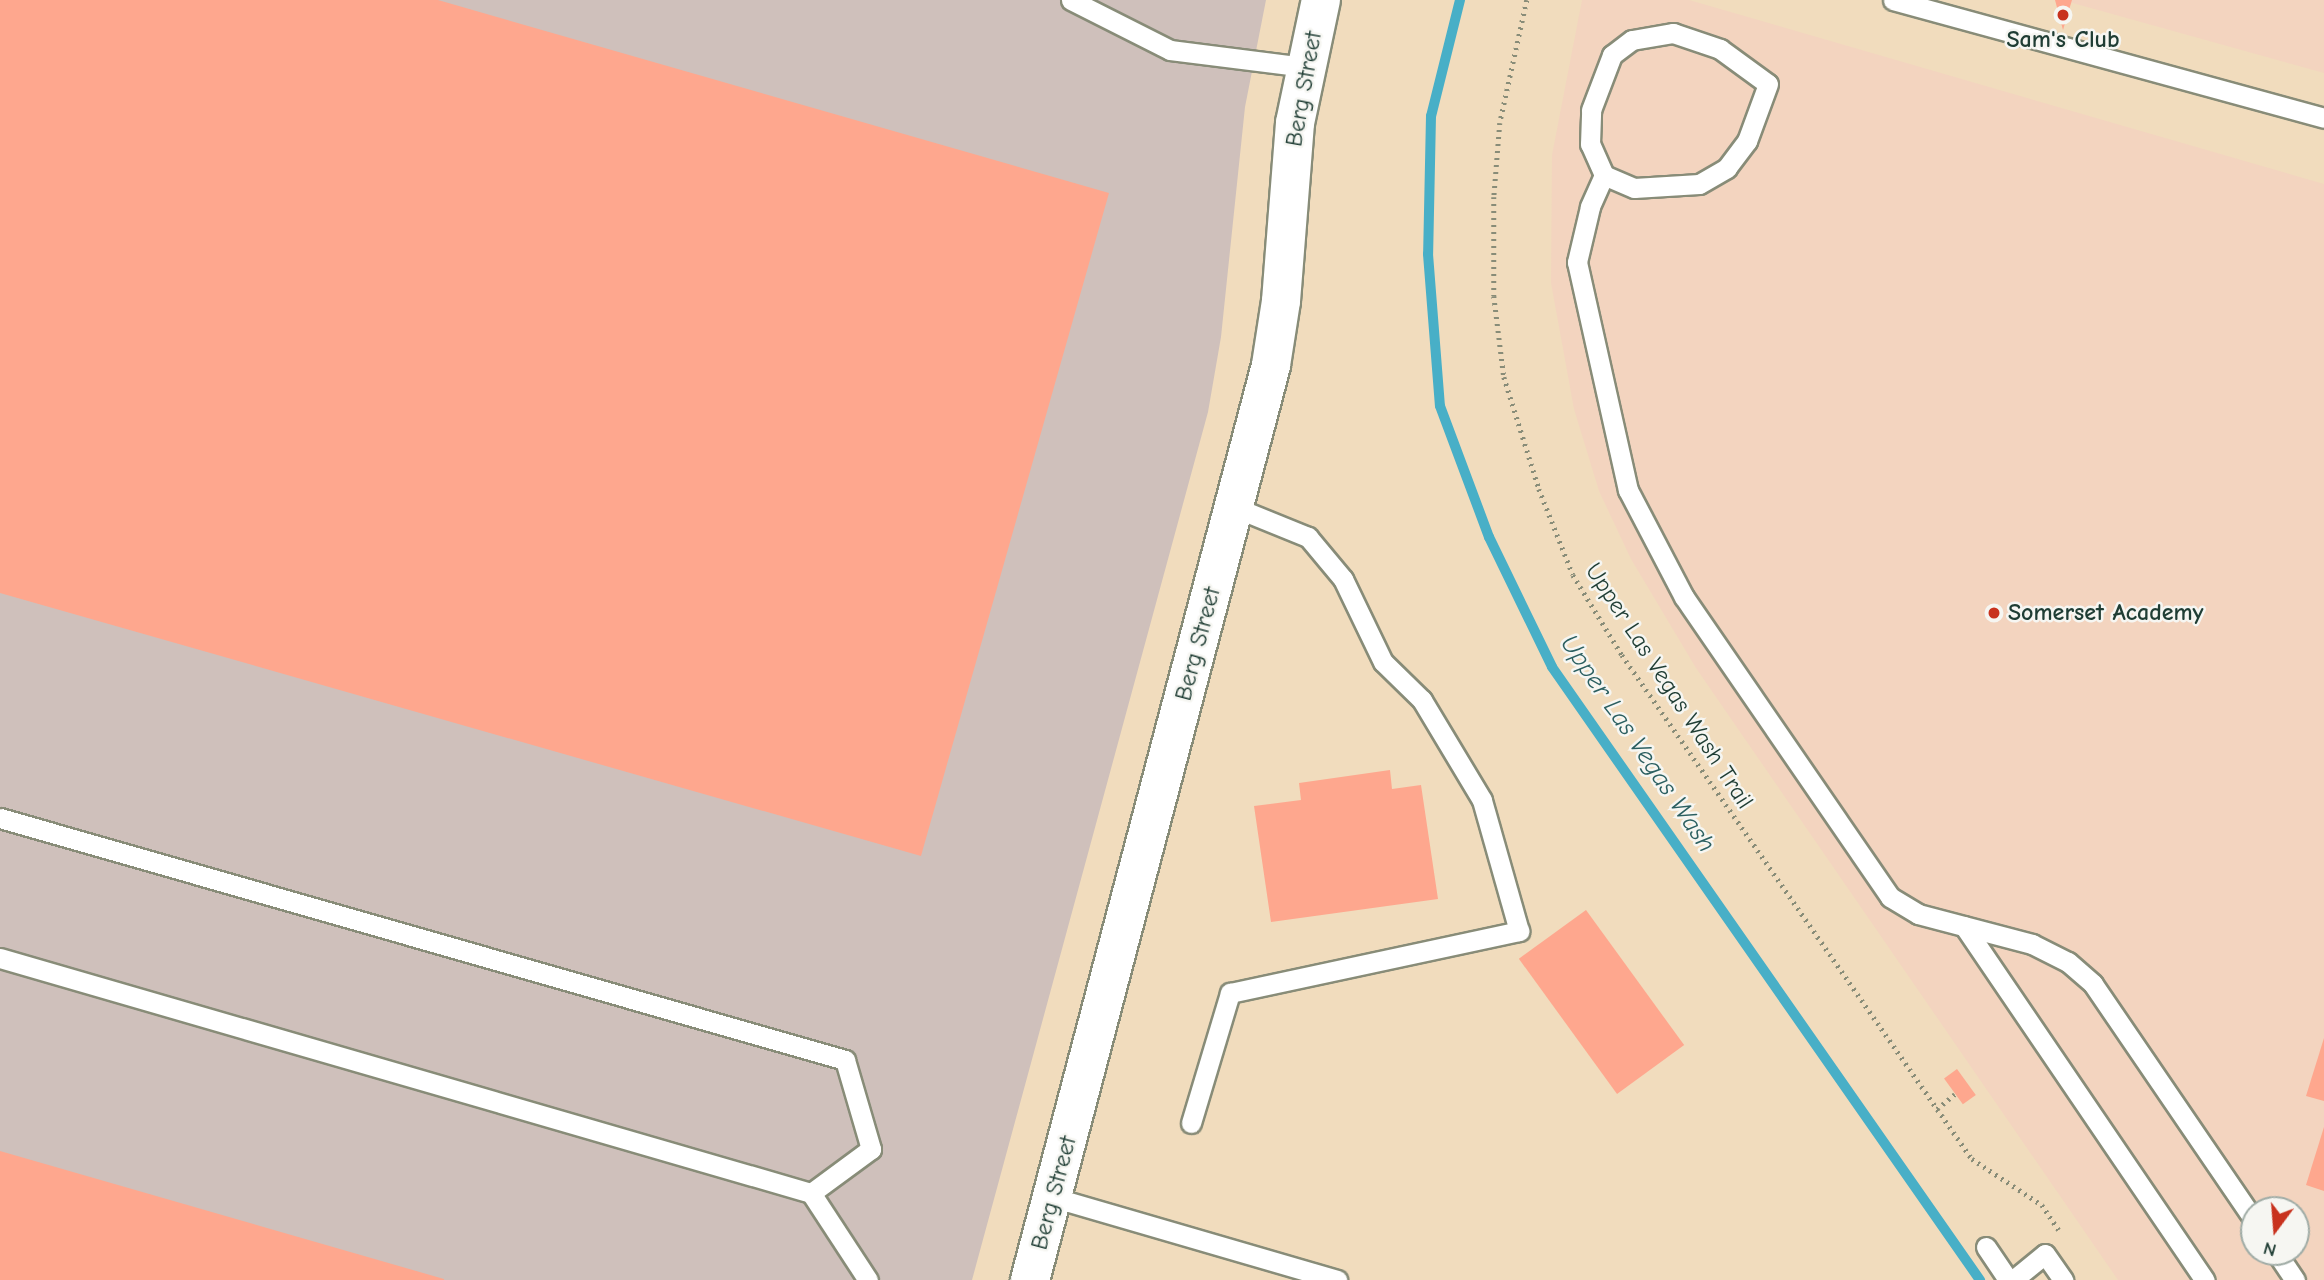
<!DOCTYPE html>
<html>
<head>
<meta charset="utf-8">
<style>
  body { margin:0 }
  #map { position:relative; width:2324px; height:1280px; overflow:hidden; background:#f1dcbd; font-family:"Comic Neue",sans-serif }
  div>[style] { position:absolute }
  .built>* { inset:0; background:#f3d4bf }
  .industrial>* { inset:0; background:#cfc0bb }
  .stream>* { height:10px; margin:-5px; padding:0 5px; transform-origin:5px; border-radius:5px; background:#48afc7 }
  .building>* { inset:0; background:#fea78e; transform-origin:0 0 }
  .path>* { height:4.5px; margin-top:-2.25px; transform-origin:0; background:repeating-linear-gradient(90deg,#888c78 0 2px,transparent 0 7px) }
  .roads { filter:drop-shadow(2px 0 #888c78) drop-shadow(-2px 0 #888c78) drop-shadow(0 2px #888c78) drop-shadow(0 -2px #888c78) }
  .lane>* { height:19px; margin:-9.5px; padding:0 9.5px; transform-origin:9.5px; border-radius:9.5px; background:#fff }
  .secondary>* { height:38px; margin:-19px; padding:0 19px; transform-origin:19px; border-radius:19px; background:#fff }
  .dots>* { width:19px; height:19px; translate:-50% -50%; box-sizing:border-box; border:4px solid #f6f6f2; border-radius:50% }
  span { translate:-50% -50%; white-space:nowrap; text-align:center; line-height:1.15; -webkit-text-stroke:5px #f6f6f2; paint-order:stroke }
  .poi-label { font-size:24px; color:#1f3d34; font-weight:700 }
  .left { translate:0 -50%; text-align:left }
  .street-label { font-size:24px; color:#1f3d34 }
  .water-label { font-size:26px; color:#2b5f60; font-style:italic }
  .north { position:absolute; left:2240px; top:1196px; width:70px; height:70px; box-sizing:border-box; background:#f6f6f2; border:2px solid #a0aca6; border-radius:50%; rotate:196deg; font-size:19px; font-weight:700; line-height:28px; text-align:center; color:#1f3d34 }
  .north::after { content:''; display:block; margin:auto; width:24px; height:32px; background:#c8321e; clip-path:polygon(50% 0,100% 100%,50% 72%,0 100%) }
</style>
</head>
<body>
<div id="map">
  <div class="built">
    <div style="clip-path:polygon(evenodd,1582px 0,1689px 0,2324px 184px,2324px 1280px,2118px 1280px,1696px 668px,1631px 559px,1599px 491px,1574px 409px,1551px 283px,1552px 155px,1582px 0,2254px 1210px,2296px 1210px,2296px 1252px,2254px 1252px,2254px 1210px)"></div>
    <div style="clip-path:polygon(2062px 0,2324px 0,2324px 73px)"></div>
  </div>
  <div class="industrial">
    <div style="clip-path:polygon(0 0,1266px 0,1245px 107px,1221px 337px,1208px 412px,972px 1280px,0 1280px)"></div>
  </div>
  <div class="stream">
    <div style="left:1460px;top:0;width:120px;rotate:104deg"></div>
    <div style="left:1431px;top:116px;width:138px;rotate:91.2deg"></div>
    <div style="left:1428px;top:254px;width:152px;rotate:85.5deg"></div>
    <div style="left:1440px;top:406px;width:140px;rotate:69.5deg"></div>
    <div style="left:1489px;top:537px;width:144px;rotate:64.1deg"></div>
    <div style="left:1552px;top:667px;width:748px;rotate:55.08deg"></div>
  </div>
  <div class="building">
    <div style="clip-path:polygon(0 0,438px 0,1109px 193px,921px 856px,0 593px)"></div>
    <div style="clip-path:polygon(2055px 0,2072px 0,2063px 30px)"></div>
    <div style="clip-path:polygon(1390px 770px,1392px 789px,1421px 785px,1438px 899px,1271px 922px,1254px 806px,1301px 800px,1299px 783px)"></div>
    <div style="left:1586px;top:910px;width:167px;height:83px;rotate:54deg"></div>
    <div style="clip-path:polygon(2324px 1038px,2324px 1101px,2306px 1096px)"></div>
    <div style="left:1957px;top:1069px;width:32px;height:16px;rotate:54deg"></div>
    <div style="clip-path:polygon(2324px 1127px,2324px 1191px,2306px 1185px)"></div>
    <div style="clip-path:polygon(0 1151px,444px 1279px,444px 1280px,0 1280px)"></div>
  </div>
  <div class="path">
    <div style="left:1527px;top:0;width:126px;rotate:102.4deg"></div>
    <div style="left:1500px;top:123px;width:74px;rotate:94.6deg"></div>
    <div style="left:1494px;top:197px;width:99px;rotate:90deg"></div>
    <div style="left:1494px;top:296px;width:82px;rotate:83deg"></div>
    <div style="left:1504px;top:377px;width:117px;rotate:72.6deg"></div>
    <div style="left:1539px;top:489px;width:92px;rotate:68.4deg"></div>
    <div style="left:1573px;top:575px;width:94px;rotate:58.5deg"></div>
    <div style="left:1622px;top:655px;width:614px;rotate:55.22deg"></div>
    <div style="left:1972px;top:1159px;width:84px;rotate:33.3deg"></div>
    <div style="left:2042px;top:1205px;width:30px;rotate:56deg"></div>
    <div style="left:1937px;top:1109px;width:23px;rotate:-40deg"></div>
  </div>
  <div class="roads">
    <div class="lane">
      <div style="left:1071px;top:0;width:111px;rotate:26.8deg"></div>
      <div style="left:1170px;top:50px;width:135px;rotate:7.2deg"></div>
      <div style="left:1893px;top:0;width:447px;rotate:15.3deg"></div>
      <div style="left:1673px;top:33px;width:50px;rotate:18.8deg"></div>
      <div style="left:1720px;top:49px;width:59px;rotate:36.1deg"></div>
      <div style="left:1768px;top:84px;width:61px;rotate:110.2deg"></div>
      <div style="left:1747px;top:141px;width:34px;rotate:127deg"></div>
      <div style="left:1727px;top:168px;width:32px;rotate:150deg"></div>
      <div style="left:1699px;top:184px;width:65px;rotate:176.5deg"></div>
      <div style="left:1634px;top:188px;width:33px;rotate:-157deg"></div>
      <div style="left:1604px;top:175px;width:34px;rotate:-114deg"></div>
      <div style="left:1590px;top:144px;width:34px;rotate:-88deg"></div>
      <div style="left:1591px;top:110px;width:59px;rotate:-69.1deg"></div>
      <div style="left:1612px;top:55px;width:25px;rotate:-37deg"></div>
      <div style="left:1632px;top:40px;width:42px;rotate:-9.7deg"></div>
      <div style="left:1604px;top:175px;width:35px;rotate:114deg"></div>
      <div style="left:1590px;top:207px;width:57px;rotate:103.3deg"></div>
      <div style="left:1577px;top:262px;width:234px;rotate:77.4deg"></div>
      <div style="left:1628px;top:490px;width:121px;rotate:62.4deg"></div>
      <div style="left:1684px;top:597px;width:364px;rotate:55.5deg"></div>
      <div style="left:1890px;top:897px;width:33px;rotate:31deg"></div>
      <div style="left:1918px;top:914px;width:118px;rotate:14.7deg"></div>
      <div style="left:2032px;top:944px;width:40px;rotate:26.6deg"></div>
      <div style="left:2068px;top:962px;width:33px;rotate:41deg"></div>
      <div style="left:2093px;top:984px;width:286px;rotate:55.7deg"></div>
      <div style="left:0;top:818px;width:879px;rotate:15.98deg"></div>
      <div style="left:845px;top:1060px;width:93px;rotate:73.7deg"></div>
      <div style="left:871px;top:1149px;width:74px;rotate:143.7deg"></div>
      <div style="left:811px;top:1193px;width:844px;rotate:-163.84deg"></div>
      <div style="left:1964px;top:926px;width:428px;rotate:55.8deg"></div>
      <div style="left:1191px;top:1123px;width:136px;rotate:-73.3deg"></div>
      <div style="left:1230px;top:993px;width:296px;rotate:-12.1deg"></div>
      <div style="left:1519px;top:931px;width:136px;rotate:-105.8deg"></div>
      <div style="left:1482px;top:800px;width:117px;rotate:-121deg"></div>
      <div style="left:1422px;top:700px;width:54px;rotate:-135.7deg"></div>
      <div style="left:1383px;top:662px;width:92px;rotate:-115.7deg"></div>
      <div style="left:1343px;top:579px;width:55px;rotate:-129.8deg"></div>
      <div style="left:1308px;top:537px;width:80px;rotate:-157.9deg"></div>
      <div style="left:811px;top:1193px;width:104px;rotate:56.8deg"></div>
      <div style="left:1052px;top:1197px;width:297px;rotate:16.2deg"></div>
      <div style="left:1986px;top:1247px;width:40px;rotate:56deg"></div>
      <div style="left:2276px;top:1252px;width:34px;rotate:56deg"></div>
      <div style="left:2013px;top:1280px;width:41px;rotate:-39.1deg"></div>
      <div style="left:2045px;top:1254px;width:32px;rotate:55deg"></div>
    </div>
    <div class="secondary">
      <div style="left:1030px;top:1280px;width:946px;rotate:-75.24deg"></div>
      <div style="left:1271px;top:365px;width:65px;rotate:-81.1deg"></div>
      <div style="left:1281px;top:301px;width:179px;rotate:-85.5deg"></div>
      <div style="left:1295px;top:123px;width:126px;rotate:-78.1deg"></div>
    </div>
  </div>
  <div class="dots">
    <div style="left:2063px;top:15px;background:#c8321e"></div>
    <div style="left:1994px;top:613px;background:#c8321e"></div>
  </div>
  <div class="poi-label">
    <span style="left:2063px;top:40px">Sam's Club</span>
    <span class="left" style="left:2008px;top:613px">Somerset Academy</span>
  </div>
  <div class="street-label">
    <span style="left:1304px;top:89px;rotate:-80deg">Berg Street</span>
    <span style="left:1198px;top:644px;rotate:-75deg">Berg Street</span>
    <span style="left:1669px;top:686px;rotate:57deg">Upper Las Vegas Wash Trail</span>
    <span style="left:1054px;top:1193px;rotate:-75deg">Berg Street</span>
  </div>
  <div class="water-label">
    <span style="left:1637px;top:744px;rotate:56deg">Upper Las Vegas Wash</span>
  </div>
  <div class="north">N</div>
</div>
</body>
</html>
